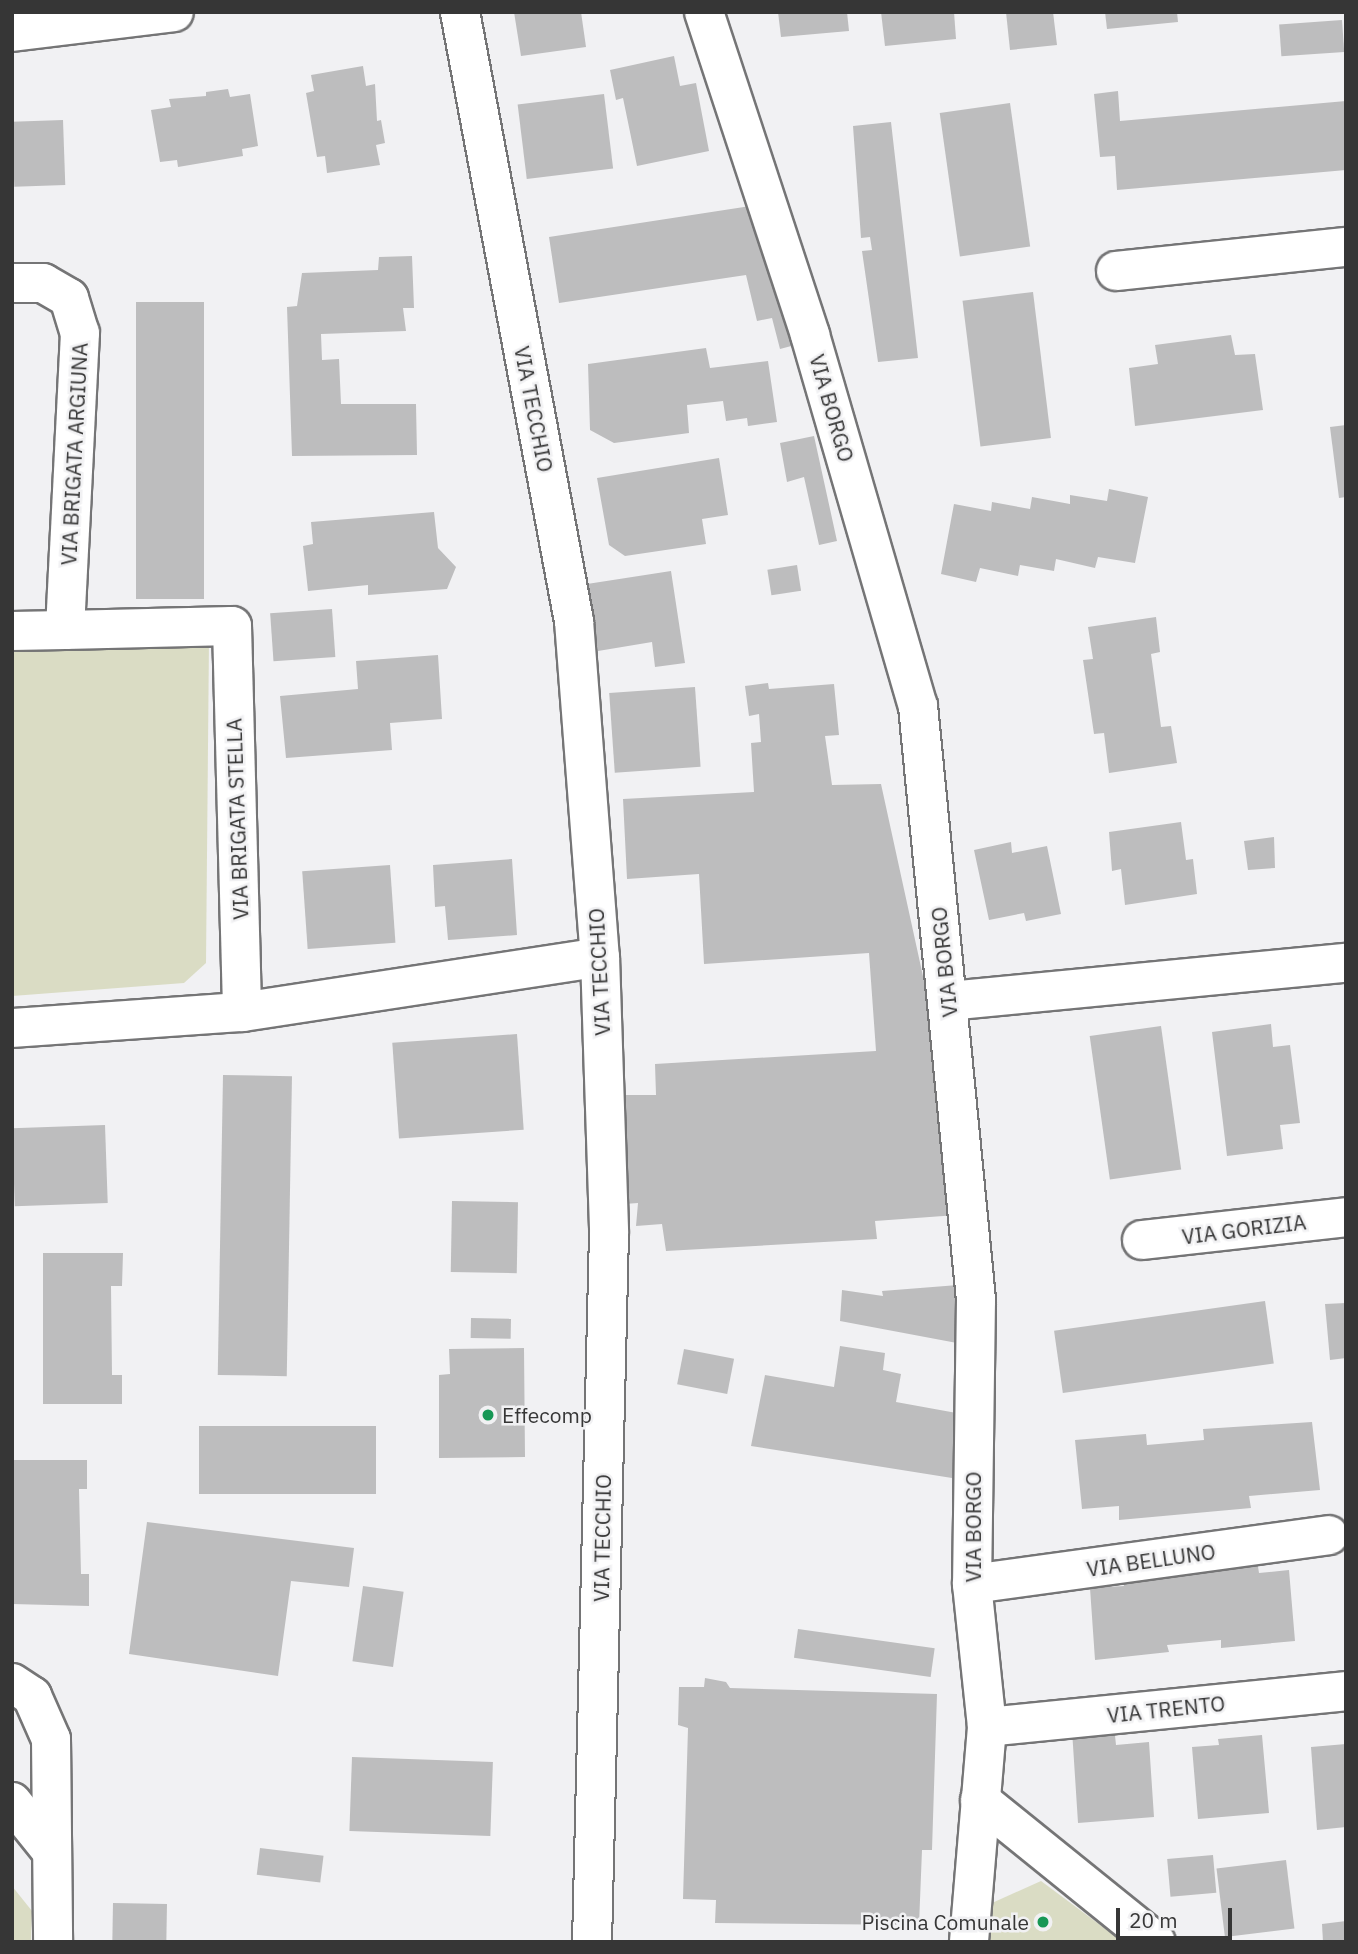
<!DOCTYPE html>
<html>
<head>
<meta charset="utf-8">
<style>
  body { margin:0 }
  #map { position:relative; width:1358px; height:1954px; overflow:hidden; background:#f1f1f3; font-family:"IBM Plex Sans",sans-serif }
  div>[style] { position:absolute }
  .green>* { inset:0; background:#dadcc4 }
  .building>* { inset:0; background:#bdbdbe; transform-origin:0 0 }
  .roads { filter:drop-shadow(2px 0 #757576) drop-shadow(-2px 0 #757576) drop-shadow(0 2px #757576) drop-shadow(0 -2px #757576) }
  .minor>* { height:38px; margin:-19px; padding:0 19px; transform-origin:19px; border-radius:19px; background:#fff }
  .dots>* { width:19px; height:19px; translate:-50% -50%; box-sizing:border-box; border:4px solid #f1f1f3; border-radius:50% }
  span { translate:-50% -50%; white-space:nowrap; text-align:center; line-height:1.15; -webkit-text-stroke:5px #f1f1f3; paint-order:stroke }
  .street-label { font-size:21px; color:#363636 }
  .poi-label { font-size:21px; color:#363636 }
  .left { translate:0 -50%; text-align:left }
  .right { translate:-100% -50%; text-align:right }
  .frame { position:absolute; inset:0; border:14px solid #363636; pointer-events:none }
  .scale { position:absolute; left:1116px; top:1908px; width:116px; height:32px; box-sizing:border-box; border:4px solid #363636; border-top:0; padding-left:9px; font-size:21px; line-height:24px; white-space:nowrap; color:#363636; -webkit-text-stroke:5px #f1f1f3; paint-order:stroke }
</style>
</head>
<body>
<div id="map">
  <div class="green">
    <div style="clip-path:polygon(209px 639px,206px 963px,184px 983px,12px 996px,12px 640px)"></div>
    <div style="clip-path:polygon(1041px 1881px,1123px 1942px,988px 1942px,992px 1903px)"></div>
    <div style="clip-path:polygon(12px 1886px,32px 1911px,31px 1942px,12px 1942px)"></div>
  </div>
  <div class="building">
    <div style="clip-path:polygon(514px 12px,581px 12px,586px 47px,521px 56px)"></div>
    <div style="clip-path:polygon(778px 12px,847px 12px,849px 31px,781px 37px)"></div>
    <div style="clip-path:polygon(881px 12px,954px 12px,956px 39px,885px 46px)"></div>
    <div style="clip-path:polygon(1006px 12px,1053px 12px,1057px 45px,1010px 50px)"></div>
    <div style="clip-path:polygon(1105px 12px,1177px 12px,1178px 22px,1107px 29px)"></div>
    <div style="left:1342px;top:20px;width:32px;height:63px;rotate:86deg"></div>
    <div style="clip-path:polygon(674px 56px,680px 86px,696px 83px,709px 151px,637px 166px,623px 98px,616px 100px,610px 70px)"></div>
    <div style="clip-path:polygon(363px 66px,366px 86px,375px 84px,377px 121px,381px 120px,385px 143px,376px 145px,380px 165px,327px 173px,325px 156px,317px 157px,306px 93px,314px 91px,311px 75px)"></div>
    <div style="clip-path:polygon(228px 89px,230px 97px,250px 94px,258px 146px,242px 149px,243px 156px,178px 167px,177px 160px,160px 162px,151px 110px,171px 107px,169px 99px,206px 96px,206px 92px)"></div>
    <div style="clip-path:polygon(1118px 91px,1120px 121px,1346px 101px,1346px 170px,1117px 190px,1115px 156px,1100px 157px,1094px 94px)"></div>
    <div style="left:604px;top:94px;width:75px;height:87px;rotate:83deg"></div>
    <div style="left:1010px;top:103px;width:145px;height:71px;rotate:82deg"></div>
    <div style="left:63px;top:120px;width:65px;height:51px;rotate:88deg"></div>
    <div style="clip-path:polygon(891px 122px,918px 358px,878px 362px,862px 251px,872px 250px,870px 237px,861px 238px,853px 126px)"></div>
    <div style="clip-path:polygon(757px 205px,795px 345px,780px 349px,772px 318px,757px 321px,746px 275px,559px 303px,549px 237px)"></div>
    <div style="clip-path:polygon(412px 256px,414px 308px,403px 308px,406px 331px,321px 334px,322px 360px,339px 359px,341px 404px,416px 404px,417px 455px,292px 456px,287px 307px,297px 306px,302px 273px,378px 270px,379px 257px)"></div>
    <div style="left:1033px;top:292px;width:147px;height:71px;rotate:83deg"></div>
    <div style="left:204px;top:302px;width:297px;height:68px;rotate:90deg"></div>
    <div style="clip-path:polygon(1231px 335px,1235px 355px,1255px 354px,1263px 410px,1135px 426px,1129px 368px,1158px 364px,1155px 345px)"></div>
    <div style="clip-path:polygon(706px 348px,710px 368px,768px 361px,777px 422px,748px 426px,747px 418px,726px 421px,723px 401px,687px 405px,689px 433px,614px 443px,590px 430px,588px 364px)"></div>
    <div style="clip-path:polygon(1346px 425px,1346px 497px,1339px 498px,1330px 427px)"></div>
    <div style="clip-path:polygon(814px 436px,837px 541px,819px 545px,804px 477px,787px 482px,780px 443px)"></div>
    <div style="clip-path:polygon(719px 458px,728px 515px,702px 519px,706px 544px,625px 556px,609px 545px,597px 478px)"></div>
    <div style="clip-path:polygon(1109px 489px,1148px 497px,1135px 563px,1098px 557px,1095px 568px,1056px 559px,1054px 571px,1020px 565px,1018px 576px,980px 568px,976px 582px,941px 574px,954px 504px,991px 511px,992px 502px,1030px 509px,1032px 497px,1070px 504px,1070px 495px,1107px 501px)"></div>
    <div style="clip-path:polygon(434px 512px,438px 548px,456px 567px,447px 589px,368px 595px,368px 585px,308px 591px,303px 546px,313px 544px,311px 522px)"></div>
    <div style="left:797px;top:565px;width:26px;height:30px;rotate:81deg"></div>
    <div style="clip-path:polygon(671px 571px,685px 663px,655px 667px,652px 642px,598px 651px,587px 584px)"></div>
    <div style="left:332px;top:609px;width:48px;height:62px;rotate:86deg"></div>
    <div style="clip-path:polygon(1156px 617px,1160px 652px,1151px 654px,1161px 727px,1171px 726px,1177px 763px,1109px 773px,1104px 733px,1094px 734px,1083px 660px,1093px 659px,1088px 627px)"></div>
    <div style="clip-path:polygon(438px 655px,442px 719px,390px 723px,392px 750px,286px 758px,280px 696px,358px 689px,356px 661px)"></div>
    <div style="clip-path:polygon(768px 683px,769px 689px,834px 684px,839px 735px,825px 736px,832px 785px,881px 784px,940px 1054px,957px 1215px,875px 1221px,877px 1239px,666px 1251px,662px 1224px,636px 1226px,638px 1203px,624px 1204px,619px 1095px,656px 1095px,655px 1064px,876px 1051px,869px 953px,704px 964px,699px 874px,627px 879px,623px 799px,754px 792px,751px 743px,761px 742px,759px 714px,749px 716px,745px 686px)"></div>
    <div style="left:695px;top:687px;width:80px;height:86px;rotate:86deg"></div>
    <div style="clip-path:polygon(1181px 822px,1186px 860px,1193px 859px,1197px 894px,1125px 905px,1121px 869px,1112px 871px,1109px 832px)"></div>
    <div style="clip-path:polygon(1274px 837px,1275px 868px,1248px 870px,1244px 841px)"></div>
    <div style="clip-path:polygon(1011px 842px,1012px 853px,1047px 846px,1061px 914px,1026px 921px,1024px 913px,989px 920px,974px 850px)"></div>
    <div style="clip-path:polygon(512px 859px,517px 935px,448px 940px,445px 906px,435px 907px,433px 865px)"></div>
    <div style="left:390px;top:865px;width:78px;height:88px;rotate:86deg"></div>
    <div style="clip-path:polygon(1271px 1024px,1273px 1047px,1290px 1045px,1300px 1123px,1280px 1125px,1283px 1149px,1227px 1156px,1212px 1032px)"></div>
    <div style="left:1161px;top:1026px;width:145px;height:72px;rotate:82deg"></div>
    <div style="left:517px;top:1034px;width:96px;height:125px;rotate:86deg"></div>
    <div style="left:223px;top:1075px;width:69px;height:300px;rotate:1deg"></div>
    <div style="left:105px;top:1125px;width:78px;height:93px;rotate:88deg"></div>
    <div style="left:452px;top:1201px;width:66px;height:71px;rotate:1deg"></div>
    <div style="clip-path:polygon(43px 1253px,123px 1253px,122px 1286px,111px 1286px,112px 1375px,122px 1375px,122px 1404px,43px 1404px)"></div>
    <div style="clip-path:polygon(958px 1285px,957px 1343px,840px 1321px,842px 1290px,883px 1296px,882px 1291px)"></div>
    <div style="left:1265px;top:1301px;width:63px;height:213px;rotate:82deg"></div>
    <div style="clip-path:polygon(1346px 1303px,1346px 1358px,1330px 1360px,1325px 1304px)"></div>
    <div style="left:471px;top:1318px;width:40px;height:20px;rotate:1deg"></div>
    <div style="clip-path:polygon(840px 1346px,885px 1353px,883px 1370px,901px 1374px,896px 1402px,962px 1414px,952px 1478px,751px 1446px,765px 1375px,834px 1387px)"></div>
    <div style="clip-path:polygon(524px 1348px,525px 1457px,439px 1458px,439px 1375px,450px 1374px,449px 1349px)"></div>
    <div style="left:684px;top:1349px;width:51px;height:36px;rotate:11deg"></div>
    <div style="clip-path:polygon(1312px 1422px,1320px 1490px,1249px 1496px,1251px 1508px,1119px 1520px,1119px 1506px,1082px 1509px,1075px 1440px,1146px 1434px,1147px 1445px,1204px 1440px,1203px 1429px)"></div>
    <div style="left:199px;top:1426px;width:177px;height:68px"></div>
    <div style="clip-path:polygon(12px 1460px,87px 1460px,87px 1489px,79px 1489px,81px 1574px,89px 1574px,89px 1606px,12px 1604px)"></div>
    <div style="clip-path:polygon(147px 1522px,354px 1548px,349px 1587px,291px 1581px,278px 1676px,129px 1654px)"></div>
    <div style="clip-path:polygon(1257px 1560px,1259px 1573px,1289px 1570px,1295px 1641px,1221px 1648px,1221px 1640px,1167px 1645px,1169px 1652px,1095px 1660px,1090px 1588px,1124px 1586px,1122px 1573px)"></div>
    <div style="left:363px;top:1586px;width:41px;height:76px;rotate:8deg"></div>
    <div style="left:798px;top:1629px;width:138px;height:29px;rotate:8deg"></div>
    <div style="clip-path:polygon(705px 1678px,726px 1682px,730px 1688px,937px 1694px,932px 1850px,922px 1850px,919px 1925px,715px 1923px,716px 1900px,683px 1899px,688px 1728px,678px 1725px,679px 1687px,704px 1687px)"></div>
    <div style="clip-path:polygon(1114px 1726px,1116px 1745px,1149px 1742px,1154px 1817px,1078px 1823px,1072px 1730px)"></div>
    <div style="clip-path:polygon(1262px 1735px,1269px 1813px,1198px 1819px,1192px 1747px,1219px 1745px,1218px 1739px)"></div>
    <div style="clip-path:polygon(1346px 1744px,1346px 1827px,1317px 1830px,1311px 1747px)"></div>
    <div style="left:352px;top:1757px;width:141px;height:74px;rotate:2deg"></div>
    <div style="left:260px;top:1848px;width:64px;height:27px;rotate:7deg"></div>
    <div style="left:1213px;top:1855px;width:38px;height:46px;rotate:85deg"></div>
    <div style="left:1286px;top:1860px;width:69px;height:70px;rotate:83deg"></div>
    <div style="left:113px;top:1903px;width:54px;height:39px;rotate:1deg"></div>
    <div style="clip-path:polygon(1346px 1921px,1346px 1942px,1323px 1942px,1322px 1924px)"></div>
  </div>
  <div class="roads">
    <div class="minor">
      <div style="left:460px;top:12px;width:620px;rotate:79.4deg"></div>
      <div style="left:574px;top:621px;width:337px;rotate:85.6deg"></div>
      <div style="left:600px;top:957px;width:276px;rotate:88.1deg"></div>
      <div style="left:609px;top:1233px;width:709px;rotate:91.37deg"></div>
      <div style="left:704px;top:12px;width:340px;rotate:71.8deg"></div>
      <div style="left:810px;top:335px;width:386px;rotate:73.8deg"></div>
      <div style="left:918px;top:706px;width:597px;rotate:84.42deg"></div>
      <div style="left:976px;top:1300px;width:284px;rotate:90.8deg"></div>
      <div style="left:972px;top:1584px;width:144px;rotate:84deg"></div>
      <div style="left:987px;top:1727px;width:216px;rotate:94.8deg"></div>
      <div style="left:12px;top:32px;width:163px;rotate:-7deg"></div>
      <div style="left:1116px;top:271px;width:231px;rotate:-6deg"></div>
      <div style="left:12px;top:283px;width:31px"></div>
      <div style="left:43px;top:283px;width:30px;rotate:30deg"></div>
      <div style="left:69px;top:298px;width:37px;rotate:73deg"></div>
      <div style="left:80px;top:333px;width:297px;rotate:92.9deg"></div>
      <div style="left:65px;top:630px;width:167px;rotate:-1.4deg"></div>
      <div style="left:232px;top:626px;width:386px;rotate:88.5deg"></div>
      <div style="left:12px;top:631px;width:53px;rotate:-1.1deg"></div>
      <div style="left:948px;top:1001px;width:400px;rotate:-5.5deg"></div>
      <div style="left:12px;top:1028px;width:231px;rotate:-4deg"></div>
      <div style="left:242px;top:1012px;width:362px;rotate:-8.7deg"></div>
      <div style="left:1142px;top:1240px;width:205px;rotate:-6.4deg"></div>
      <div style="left:972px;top:1584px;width:360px;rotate:-7.8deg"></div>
      <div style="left:12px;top:1683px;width:24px;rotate:33deg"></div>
      <div style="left:32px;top:1696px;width:47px;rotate:66.2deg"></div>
      <div style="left:51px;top:1739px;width:203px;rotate:89.4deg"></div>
      <div style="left:987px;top:1727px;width:361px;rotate:-5.7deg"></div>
      <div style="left:980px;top:1800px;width:226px;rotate:38.9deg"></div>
      <div style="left:12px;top:1802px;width:64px;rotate:51.3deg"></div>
    </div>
  </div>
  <div class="dots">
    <div style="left:488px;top:1415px;background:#179755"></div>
    <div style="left:1043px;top:1922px;background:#179755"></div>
  </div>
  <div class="street-label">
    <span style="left:832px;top:408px;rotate:74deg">VIA BORGO</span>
    <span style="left:534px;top:409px;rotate:79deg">VIA TECCHIO</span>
    <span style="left:74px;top:454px;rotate:-87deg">VIA BRIGATA ARGIUNA</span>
    <span style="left:237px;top:819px;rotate:-92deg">VIA BRIGATA STELLA</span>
    <span style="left:944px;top:962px;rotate:-96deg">VIA BORGO</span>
    <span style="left:599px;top:972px;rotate:-93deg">VIA TECCHIO</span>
    <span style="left:1244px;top:1229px;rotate:-7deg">VIA GORIZIA</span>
    <span style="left:973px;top:1527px;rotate:-90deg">VIA BORGO</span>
    <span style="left:602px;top:1538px;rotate:-89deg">VIA TECCHIO</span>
    <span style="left:1151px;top:1560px;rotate:-8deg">VIA BELLUNO</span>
    <span style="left:1166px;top:1709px;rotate:-6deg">VIA TRENTO</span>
  </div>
  <div class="poi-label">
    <span class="left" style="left:502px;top:1415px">Effecomp</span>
    <span class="right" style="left:1029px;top:1922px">Piscina Comunale</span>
  </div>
  <div class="frame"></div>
  <div class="scale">20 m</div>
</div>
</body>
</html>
